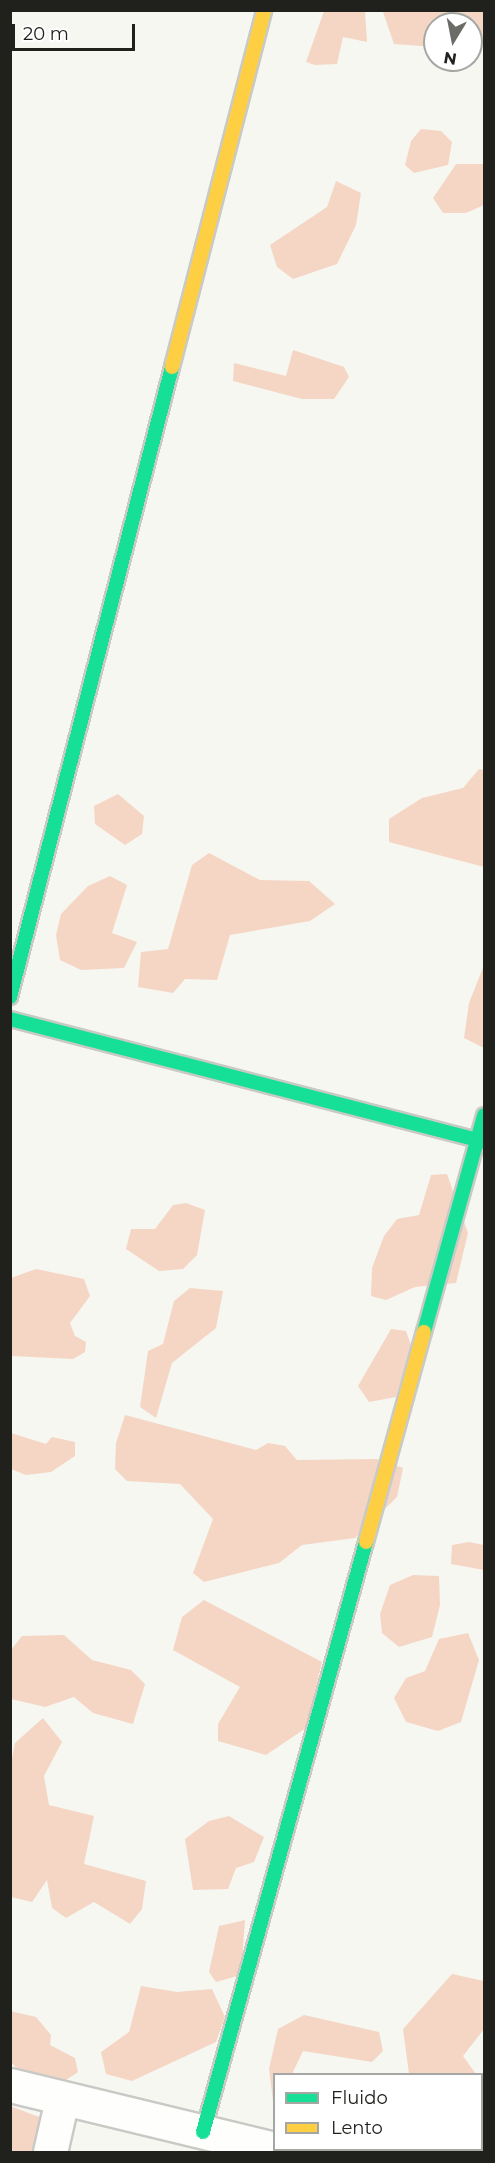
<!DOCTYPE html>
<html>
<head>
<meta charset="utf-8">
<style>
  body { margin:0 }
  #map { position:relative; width:495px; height:2163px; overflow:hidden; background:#f6f7f1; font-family:Montserrat,sans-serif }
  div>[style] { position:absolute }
  .green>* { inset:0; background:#f5d6c4 }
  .roads { filter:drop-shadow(2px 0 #c9cac5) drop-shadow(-2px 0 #c9cac5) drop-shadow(0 2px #c9cac5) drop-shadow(0 -2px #c9cac5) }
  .street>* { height:33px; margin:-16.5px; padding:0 16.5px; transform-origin:16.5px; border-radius:16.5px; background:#fefefd }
  .fast>* { height:14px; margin:-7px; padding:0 7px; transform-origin:7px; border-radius:7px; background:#16e098 }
  .slow>* { height:14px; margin:-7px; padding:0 7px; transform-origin:7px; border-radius:7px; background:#ffcf43 }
  span { translate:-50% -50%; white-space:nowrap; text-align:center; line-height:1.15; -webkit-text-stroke:4.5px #fff; paint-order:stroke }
  .frame { position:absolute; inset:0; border:12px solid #20211d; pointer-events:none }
  .legend { position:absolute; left:273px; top:2073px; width:210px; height:78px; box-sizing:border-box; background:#fff; border:2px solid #a6a6a5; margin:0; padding:8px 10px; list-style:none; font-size:18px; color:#20211d }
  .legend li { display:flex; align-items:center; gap:12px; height:30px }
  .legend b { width:30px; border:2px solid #a6a6a5 }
  .north { position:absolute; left:423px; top:12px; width:60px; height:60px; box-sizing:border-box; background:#fff; border:2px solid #a6a6a5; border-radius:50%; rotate:190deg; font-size:16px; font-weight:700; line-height:24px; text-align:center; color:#20211d }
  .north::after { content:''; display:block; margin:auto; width:21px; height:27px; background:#6b6c67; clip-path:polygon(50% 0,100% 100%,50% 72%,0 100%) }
  .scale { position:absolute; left:12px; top:24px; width:123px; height:27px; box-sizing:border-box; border:3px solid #20211d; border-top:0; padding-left:8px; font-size:18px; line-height:21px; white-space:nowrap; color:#20211d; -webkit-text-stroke:4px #fff; paint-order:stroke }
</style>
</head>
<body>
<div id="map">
  <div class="green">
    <div style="clip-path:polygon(324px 11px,365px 11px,367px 42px,343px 37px,337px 64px,315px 65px,306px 62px)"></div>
    <div style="clip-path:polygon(484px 11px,482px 52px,471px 50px,471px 24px,435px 24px,435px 47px,394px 44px,383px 12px)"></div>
    <div style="clip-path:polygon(421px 129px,441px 131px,452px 142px,448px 165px,414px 173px,405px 165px,411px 141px)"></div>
    <div style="clip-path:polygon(456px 164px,484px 164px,484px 205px,466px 213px,443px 213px,433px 198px)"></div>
    <div style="clip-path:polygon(336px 181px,361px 193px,356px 225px,337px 264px,293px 279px,277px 267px,270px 245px,327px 207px)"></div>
    <div style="clip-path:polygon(293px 350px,344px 367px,349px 377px,334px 399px,302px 399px,233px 381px,234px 363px,286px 376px)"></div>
    <div style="clip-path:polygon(479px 769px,484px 770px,484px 867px,389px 842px,389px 819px,422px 798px,463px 788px)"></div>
    <div style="clip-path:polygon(118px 794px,144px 816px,142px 834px,125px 845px,95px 824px,94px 806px)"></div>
    <div style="clip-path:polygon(209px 853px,260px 880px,309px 881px,335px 904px,310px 921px,230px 935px,217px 980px,185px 979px,173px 993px,138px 987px,141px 952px,168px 949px,192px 865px)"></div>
    <div style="clip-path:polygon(110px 876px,127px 885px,112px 933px,137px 942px,124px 968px,81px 970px,60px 960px,56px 935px,61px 914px,88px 886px)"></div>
    <div style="clip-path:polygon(484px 965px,484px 1048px,464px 1038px,469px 1003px)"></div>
    <div style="clip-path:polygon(447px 1174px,468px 1233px,456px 1283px,415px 1287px,386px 1300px,371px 1296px,372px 1268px,384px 1236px,397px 1219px,419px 1215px,431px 1175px)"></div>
    <div style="clip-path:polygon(186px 1203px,205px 1210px,197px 1255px,183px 1269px,159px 1271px,126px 1249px,131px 1229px,155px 1229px,173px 1205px)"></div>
    <div style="clip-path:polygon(36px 1269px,84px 1279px,90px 1296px,70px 1323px,75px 1336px,86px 1342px,85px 1352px,73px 1359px,11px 1356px,11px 1278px)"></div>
    <div style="clip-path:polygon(190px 1288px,223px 1291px,216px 1328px,172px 1363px,156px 1418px,140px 1407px,148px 1351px,163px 1344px,174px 1301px)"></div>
    <div style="clip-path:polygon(391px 1329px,406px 1331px,411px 1345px,396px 1397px,369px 1402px,358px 1386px)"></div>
    <div style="clip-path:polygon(125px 1415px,256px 1450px,268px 1443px,285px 1446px,297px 1460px,377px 1459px,403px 1468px,397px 1497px,355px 1538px,302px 1545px,279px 1563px,204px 1582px,193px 1573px,213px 1519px,180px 1484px,127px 1481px,115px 1469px,116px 1443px)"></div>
    <div style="clip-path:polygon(11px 1433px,46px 1444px,52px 1437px,75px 1442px,75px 1456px,51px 1472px,26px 1475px,11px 1469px)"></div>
    <div style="clip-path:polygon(469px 1542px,484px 1545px,484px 1570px,451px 1564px,452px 1545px)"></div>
    <div style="clip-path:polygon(413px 1575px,439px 1576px,440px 1605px,432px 1637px,399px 1647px,382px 1633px,380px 1614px,390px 1585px)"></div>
    <div style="clip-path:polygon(204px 1600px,322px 1662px,306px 1728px,266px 1755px,218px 1741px,218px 1724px,240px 1687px,173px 1650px,182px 1617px)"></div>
    <div style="clip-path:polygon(468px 1633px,479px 1660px,461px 1722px,438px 1731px,406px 1722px,394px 1698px,406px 1678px,425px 1671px,439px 1639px)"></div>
    <div style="clip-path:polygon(64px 1635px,92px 1660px,131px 1670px,145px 1684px,133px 1724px,93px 1713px,74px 1697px,45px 1707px,11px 1699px,11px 1650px,22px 1636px)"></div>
    <div style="clip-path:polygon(43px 1718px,62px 1742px,44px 1776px,49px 1805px,94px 1816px,84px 1864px,146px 1881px,142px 1909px,130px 1924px,94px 1902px,66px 1918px,52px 1908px,47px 1880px,32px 1902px,11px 1897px,11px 1763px,15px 1743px)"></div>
    <div style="clip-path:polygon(229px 1816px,264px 1837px,254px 1862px,236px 1868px,228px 1889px,193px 1890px,185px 1839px,209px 1821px)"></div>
    <div style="clip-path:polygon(245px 1920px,241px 1975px,216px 1982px,209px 1972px,219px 1926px)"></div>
    <div style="clip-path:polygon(452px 1974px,484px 1981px,484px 2029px,463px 2056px,476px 2074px,409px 2074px,403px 2029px)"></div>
    <div style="clip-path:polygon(141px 1986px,177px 1992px,212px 1989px,225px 2017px,216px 2042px,132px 2081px,106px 2074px,101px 2052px,129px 2032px)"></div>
    <div style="clip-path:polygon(10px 2011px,36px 2017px,51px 2035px,50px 2045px,75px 2058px,78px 2072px,66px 2080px,34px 2082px,11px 2063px)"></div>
    <div style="clip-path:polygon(304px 2015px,379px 2032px,383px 2051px,372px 2062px,303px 2051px,292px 2074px,274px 2074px,273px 2101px,269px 2069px,278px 2029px)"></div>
    <div style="clip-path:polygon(10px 2106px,74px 2130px,70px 2152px,11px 2152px)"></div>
  </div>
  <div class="roads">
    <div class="street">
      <div style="left:10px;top:2085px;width:284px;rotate:13.6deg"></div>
      <div style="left:50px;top:2152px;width:54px;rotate:-77.2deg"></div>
    </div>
    <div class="fast">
      <div style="left:10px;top:997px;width:650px;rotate:-75.58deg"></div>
      <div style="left:10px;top:1019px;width:490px;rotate:14.5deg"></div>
      <div style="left:424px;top:1332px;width:225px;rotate:-74.5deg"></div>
      <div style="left:203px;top:2132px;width:612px;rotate:-74.56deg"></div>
    </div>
    <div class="slow">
      <div style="left:172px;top:367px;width:369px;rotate:-75.5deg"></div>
      <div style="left:366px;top:1542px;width:218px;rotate:-74.6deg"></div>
    </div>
  </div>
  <div class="frame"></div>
  <ul class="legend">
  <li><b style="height:8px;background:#16e098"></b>Fluido</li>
  <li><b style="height:8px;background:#ffcf43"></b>Lento</li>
  </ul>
  <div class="north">N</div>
  <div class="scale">20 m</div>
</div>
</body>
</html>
